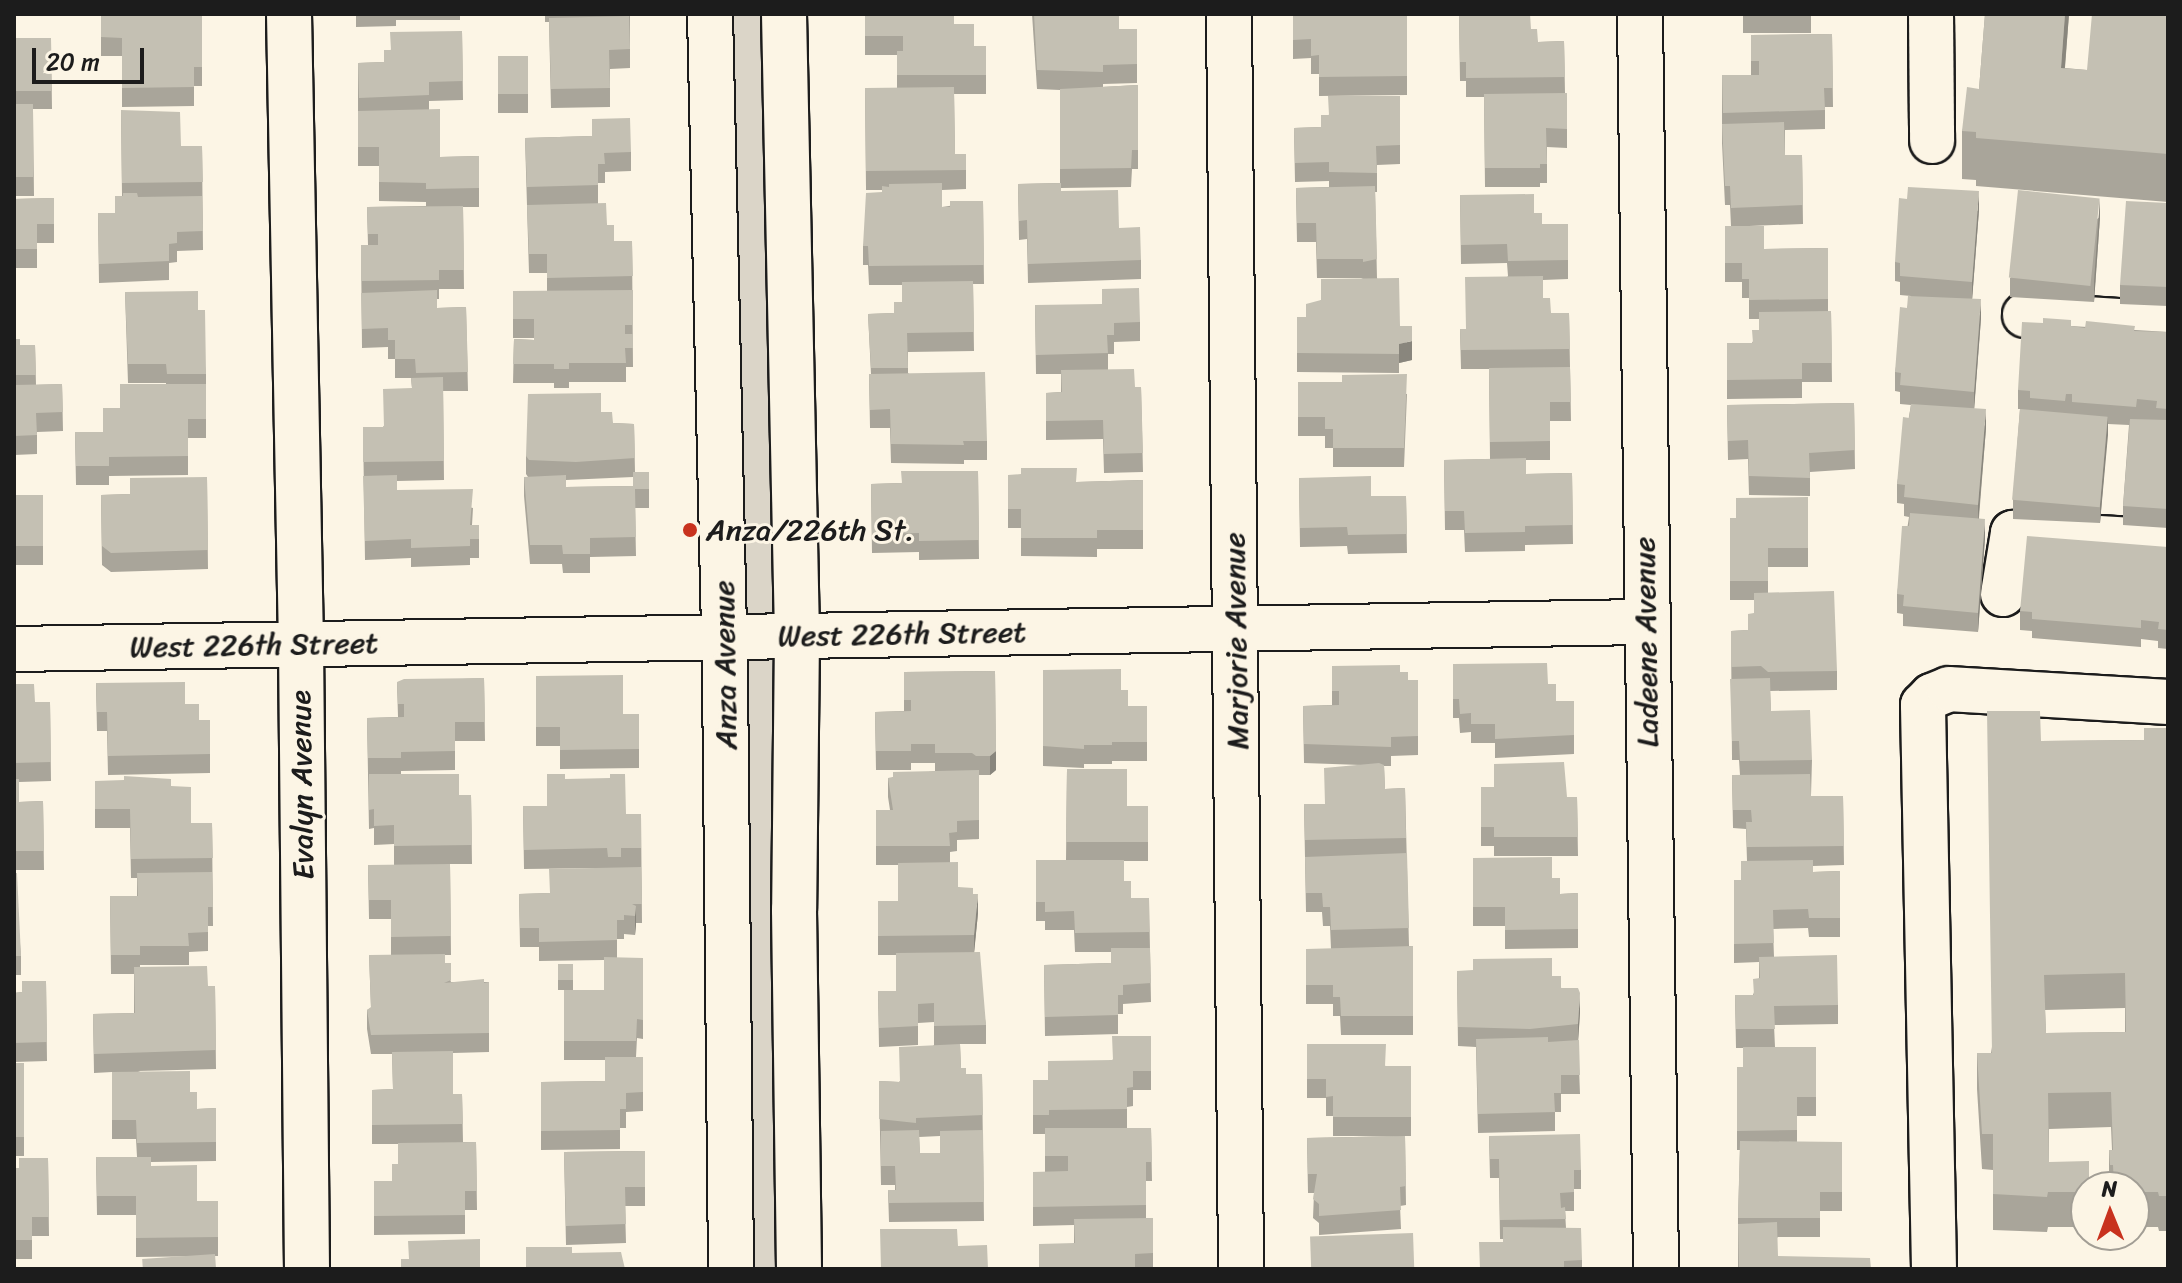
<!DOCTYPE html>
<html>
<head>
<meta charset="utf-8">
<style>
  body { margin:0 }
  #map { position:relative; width:2182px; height:1283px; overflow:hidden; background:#fcf5e5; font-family:Sriracha,sans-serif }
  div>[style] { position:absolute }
  .green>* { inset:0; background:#dbd5c8; transform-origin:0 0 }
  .roads { filter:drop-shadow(2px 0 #1c1c1c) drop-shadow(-2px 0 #1c1c1c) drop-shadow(0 2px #1c1c1c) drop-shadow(0 -2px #1c1c1c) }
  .minor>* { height:44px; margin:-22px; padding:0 22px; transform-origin:22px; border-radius:22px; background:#fcf5e5 }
  .major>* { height:44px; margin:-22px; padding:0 22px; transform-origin:22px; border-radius:22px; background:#fcf5e5 }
  .wall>* { inset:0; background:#a9a59a; transform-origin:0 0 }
  .shaded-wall>* { inset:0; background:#89867d }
  .building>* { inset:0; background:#c4c0b3; transform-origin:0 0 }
  .dots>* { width:22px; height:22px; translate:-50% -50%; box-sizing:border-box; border:4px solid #fcf5e5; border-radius:50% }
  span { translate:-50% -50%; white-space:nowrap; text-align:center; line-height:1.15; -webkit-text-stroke:6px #fcf5e5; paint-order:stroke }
  .poi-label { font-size:30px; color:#1c1c1c }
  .left { translate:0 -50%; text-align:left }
  .street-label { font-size:30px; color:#1c1c1c }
  .frame { position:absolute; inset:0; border:16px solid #1c1c1c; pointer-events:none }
  .north { position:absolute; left:2070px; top:1171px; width:80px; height:80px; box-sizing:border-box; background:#fcf5e5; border:2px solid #a29e95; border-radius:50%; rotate:359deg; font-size:22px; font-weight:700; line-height:32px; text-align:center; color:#1c1c1c }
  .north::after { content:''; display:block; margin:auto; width:28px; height:36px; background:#c8321e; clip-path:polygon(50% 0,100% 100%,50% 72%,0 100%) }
  .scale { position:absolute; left:32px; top:48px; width:112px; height:36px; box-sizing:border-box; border:4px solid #1c1c1c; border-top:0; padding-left:10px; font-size:24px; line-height:28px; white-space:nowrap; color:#1c1c1c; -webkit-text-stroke:6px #fcf5e5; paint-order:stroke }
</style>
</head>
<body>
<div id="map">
  <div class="green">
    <div style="left:709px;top:14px;width:75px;height:1255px"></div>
  </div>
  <div class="roads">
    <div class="minor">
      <div style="left:289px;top:14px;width:630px;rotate:88.91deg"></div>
      <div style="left:301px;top:644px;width:625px;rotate:89.45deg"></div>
      <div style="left:1229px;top:14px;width:1255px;rotate:89.45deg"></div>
      <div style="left:1640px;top:14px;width:1255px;rotate:89.27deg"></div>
      <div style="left:1931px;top:14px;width:127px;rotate:89.5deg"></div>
      <div style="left:2025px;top:315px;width:143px;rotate:3.6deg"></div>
      <div style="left:2003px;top:594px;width:62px;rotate:-80.7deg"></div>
      <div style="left:2013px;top:533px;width:155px;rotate:3.3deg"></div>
      <div style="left:14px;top:649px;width:1632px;rotate:-0.95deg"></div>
      <div style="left:1934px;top:1269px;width:564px;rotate:-91.12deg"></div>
      <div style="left:1923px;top:705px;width:13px;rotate:-45deg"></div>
      <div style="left:1932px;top:696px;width:18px;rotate:-22deg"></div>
      <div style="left:1949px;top:689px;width:219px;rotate:3.4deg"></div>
    </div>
    <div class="major">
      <div style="left:710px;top:14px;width:661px;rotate:88.7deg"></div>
      <div style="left:725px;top:675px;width:594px;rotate:89.42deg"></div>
      <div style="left:784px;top:14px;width:622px;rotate:88.8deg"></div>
      <div style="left:797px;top:636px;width:274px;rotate:90.6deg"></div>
      <div style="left:794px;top:910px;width:359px;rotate:89.2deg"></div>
    </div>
  </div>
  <div class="wall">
    <div style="clip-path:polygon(101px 14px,202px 14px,202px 86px,194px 86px,194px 106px,122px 107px,122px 56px,101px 56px)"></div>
    <div style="clip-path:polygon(356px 14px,460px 14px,460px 20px,396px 20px,396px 26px,356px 27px)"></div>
    <div style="clip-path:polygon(545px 14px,630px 14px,630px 68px,610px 69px,610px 107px,551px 108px,549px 22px,545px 22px)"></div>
    <div style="clip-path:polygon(865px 14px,954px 24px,974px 46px,986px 46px,986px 94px,954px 94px,955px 154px,966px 154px,966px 189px,942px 190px,942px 207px,983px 201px,984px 284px,973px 284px,974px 351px,908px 352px,908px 373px,987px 441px,987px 460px,964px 460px,964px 464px,891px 463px,890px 428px,870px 428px,869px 374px,871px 374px,868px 314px,894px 313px,902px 302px,902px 285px,869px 285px,868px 265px,863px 265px,863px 246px,882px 192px,882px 190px,866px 190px,865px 88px,897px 88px,897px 55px,865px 55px)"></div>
    <div style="clip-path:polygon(1032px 14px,1119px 14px,1119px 29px,1137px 29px,1137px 83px,1103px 84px,1103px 87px,1138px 85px,1138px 169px,1132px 169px,1131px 187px,1061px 188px,1061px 191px,1119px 228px,1141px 260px,1141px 279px,1028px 283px,1027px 239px,1019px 240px,1018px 184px,1060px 183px,1060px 90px,1037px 89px)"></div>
    <div style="clip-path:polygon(1293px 14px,1400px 14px,1377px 15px,1377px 16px,1407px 16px,1407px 95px,1319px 96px,1319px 74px,1311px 74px,1311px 58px,1293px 59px)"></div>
    <div style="clip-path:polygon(1459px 14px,1531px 29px,1538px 42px,1564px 41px,1565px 93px,1567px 93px,1567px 148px,1547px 147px,1547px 183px,1540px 183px,1540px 187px,1485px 187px,1484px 97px,1466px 97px,1466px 81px,1460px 81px)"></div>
    <div style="left:1743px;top:14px;width:68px;height:19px"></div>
    <div style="clip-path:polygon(1985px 14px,2069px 14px,2065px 68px,2087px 70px,2168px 14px,2168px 202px,1976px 186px,1976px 180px,1962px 179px,1962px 131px,1979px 89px)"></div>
    <div style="clip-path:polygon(462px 31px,463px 100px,429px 101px,429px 110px,440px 157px,479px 156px,479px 207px,463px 207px,464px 289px,439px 289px,439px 299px,437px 299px,437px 308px,466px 307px,468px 391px,443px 391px,444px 480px,397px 481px,397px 490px,473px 508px,472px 525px,479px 525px,479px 558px,470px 558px,470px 565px,411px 567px,411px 558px,365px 560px,363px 427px,383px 427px,412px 388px,411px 378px,395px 378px,395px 359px,388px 359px,388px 347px,362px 348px,361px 245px,368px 245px,367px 207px,426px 206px,426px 202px,379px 201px,379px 166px,358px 166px,358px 63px,384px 62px,390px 50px)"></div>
    <div style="clip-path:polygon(1832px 34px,1833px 107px,1825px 107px,1825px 129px,1785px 130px,1785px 155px,1802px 155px,1803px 224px,1749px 226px,1764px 249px,1828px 248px,1828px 312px,1831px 311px,1832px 382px,1802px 382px,1802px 398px,1727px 399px,1727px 343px,1752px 343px,1759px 330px,1759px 319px,1749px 319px,1749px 298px,1742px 298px,1742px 282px,1725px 282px,1725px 226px,1731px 226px,1730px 205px,1725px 205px,1722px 143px,1722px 75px,1751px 75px,1751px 35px)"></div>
    <div style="clip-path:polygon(14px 38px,51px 38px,52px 109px,33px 109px,34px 196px,14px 196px)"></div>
    <div style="left:498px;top:56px;width:30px;height:57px"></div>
    <div style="clip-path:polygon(1400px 96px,1400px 164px,1377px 165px,1377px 192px,1375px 192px,1377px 278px,1400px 326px,1412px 360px,1399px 363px,1399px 373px,1297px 372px,1297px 317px,1306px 317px,1321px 300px,1363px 278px,1317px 278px,1316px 242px,1297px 242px,1296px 188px,1329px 187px,1329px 181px,1295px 182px,1294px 128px,1321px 127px,1328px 115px)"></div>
    <div style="clip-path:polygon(121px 110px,181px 146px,202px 146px,203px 250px,177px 251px,177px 262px,169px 263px,169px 280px,99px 283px,98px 213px,115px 213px,122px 196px)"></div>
    <div style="clip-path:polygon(592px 119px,631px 152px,631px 171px,605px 172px,605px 183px,598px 183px,598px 204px,614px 241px,632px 241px,633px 367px,626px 367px,626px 382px,569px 382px,569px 388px,554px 388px,554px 383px,513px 383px,514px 339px,534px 340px,534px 338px,513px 338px,513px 291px,547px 291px,547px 273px,529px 273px,525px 138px,592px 136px)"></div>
    <div style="clip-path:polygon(1460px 195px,1534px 213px,1542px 224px,1568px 224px,1568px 279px,1543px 280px,1543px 298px,1551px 313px,1569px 313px,1571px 421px,1550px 421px,1550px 460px,1526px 460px,1526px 474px,1572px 473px,1573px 544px,1525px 545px,1525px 551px,1465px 552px,1464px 530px,1445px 530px,1444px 460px,1490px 459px,1489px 369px,1461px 369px,1460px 329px,1466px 329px,1508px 276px,1507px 263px,1461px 264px)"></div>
    <div style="clip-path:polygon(54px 198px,54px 243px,37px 243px,37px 268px,14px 268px,14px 199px)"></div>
    <div style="clip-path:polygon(2168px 203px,2168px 311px,2168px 306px,2120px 304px,2120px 285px)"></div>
    <div style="clip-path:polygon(1979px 210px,1972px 299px,1981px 318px,1974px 409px,1986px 428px,1979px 518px,1985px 538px,1978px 632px,1903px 626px,1903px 614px,1897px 613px,1897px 594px,1909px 517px,1904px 516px,1904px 504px,1897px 503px,1897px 484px,1911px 405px,1900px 404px,1900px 392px,1895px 391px,1895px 372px,1907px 308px,1911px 296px,1900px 295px,1900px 282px,1895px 281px,1895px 262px)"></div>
    <div style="clip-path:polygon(2100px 217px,2094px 302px,2010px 297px,2010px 278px)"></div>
    <div style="clip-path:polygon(125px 292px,198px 310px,206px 374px,206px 438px,188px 438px,188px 475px,109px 476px,109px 485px,76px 485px,75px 432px,103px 432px,120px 408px,166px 384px,166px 383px,128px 383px)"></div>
    <div style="clip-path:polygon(1035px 305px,1140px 322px,1140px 341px,1114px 342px,1114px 354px,1108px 354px,1108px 370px,1135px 387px,1141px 387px,1143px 472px,1104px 473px,1103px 439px,1046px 440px,1046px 393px,1061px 392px,1061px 374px,1036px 374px)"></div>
    <div style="clip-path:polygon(2071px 326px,2168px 332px,2168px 528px,2123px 525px,2123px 506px,2129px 425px,2108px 424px,2100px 523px,2013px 519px,2013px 500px,2020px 409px,2018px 409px,2018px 390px)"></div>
    <div style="clip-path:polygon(14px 339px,20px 345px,35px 345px,36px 385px,62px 384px,63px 431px,37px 432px,37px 454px,14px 455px)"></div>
    <div style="clip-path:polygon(1298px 382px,1407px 394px,1404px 467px,1333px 467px,1333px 448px,1325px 448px,1325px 436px,1298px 436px)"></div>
    <div style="clip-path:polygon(1854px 403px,1855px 469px,1810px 472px,1810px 496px,1749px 495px,1748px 459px,1728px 460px,1727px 405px)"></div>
    <div style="clip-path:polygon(evenodd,601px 412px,613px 423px,634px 424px,635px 472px,649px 489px,649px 508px,635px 508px,636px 556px,590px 557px,590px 573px,563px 573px,562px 564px,530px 564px,524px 496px,524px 477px,528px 477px,526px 474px,526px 456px,601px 412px,633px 477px,633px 486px,566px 487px,566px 480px,633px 477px)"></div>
    <div style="clip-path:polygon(978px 471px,979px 559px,919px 560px,919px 552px,872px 553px,871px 484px,901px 483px)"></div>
    <div style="clip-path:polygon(207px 477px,208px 569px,111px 572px,102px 565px,101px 495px,130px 494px)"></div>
    <div style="clip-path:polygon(1299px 478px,1371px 496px,1406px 496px,1407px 553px,1348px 554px,1347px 546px,1300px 547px)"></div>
    <div style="clip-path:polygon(1143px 480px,1143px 549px,1097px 549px,1097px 557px,1021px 556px,1021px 528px,1008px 528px,1008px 494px,1077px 482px)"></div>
    <div style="left:14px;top:495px;width:29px;height:70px"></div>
    <div style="clip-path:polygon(1808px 497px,1808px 567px,1768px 567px,1768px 593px,1837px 671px,1837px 690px,1770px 691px,1771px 711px,1812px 760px,1811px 796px,1843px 796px,1844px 865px,1813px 866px,1813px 872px,1840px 871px,1840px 937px,1809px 937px,1808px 928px,1773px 929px,1774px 957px,1838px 1005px,1838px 1024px,1774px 1025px,1775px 1047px,1816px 1047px,1816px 1116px,1797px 1116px,1797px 1142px,1842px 1142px,1842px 1211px,1820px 1211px,1820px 1237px,1778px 1237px,1738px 1269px,1738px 1218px,1740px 1150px,1737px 1150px,1737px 1067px,1743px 1067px,1743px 1048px,1736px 1048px,1735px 995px,1753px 995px,1759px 978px,1759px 962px,1734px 963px,1734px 880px,1741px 880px,1747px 861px,1746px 829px,1733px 828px,1732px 775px,1740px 775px,1739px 760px,1732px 760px,1731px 631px,1748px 630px,1754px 613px,1754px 600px,1730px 600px,1730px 518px,1736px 518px)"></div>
    <div style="clip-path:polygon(2168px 547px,2168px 649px,2158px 648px,2158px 641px,2141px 639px,2141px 647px,2032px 638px,2032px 631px,2020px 630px,2020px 611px)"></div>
    <div style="clip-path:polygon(1453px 664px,1548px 684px,1556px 701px,1574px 701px,1574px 754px,1495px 758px,1495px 743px,1471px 743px,1471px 732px,1460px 733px,1459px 718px,1453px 718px)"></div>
    <div style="clip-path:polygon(1332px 666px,1400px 672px,1408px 680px,1418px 680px,1418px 755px,1391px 756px,1391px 766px,1384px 766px,1385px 789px,1405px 788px,1409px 946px,1413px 946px,1413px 1035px,1341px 1035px,1340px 1016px,1333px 1016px,1333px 1004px,1306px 1004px,1306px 949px,1331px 949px,1330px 926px,1323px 926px,1322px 912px,1306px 912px,1304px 804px,1325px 804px,1361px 765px,1304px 763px,1303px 706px,1332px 705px)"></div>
    <div style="clip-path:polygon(1043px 670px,1121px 690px,1128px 706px,1147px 706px,1147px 761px,1112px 761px,1112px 764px,1084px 764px,1084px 768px,1043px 766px)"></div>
    <div style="clip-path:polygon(evenodd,995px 671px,996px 770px,990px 775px,979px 775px,979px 839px,957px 840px,957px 851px,950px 852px,950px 862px,958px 887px,973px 894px,978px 913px,974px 952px,986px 1025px,986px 1044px,960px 1044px,961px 1068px,966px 1074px,982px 1074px,984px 1221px,889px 1222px,888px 1190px,895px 1190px,895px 1185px,881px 1185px,879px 1081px,899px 1082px,934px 1045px,934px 1022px,918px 1023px,918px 1045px,879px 1047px,878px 991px,896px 991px,896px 955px,878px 955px,878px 901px,898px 901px,898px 865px,876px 865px,876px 810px,890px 810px,888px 797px,888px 778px,935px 771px,935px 763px,911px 763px,911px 770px,876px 770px,875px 712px,904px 711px,904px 672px,995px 671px,940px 1136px,940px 1153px,920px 1153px,919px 1137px,940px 1136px)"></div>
    <div style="clip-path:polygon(536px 676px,623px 714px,639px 714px,639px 768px,560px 769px,560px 746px,536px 746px)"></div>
    <div style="clip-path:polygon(484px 678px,485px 741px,455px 741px,455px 770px,401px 771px,401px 774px,459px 795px,471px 795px,472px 864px,450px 864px,451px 955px,445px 955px,445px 963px,451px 982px,489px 982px,489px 1052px,453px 1053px,453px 1094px,462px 1094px,463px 1142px,476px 1142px,477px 1210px,465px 1210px,465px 1234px,374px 1235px,374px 1181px,392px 1181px,398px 1164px,398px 1144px,372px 1144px,372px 1090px,393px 1089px,392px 1054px,371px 1054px,367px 1029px,367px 1010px,371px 1008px,369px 955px,391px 955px,391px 919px,369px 919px,368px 865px,394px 865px,394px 844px,374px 845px,374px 828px,369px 829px,367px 718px,398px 717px,397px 682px)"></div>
    <div style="clip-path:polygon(96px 683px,185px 704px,199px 720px,210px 720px,210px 773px,108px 775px,107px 731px,97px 731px)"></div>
    <div style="clip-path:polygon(14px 684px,35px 702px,50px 702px,51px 781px,19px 782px,19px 802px,43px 801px,44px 870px,14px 870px)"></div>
    <div style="clip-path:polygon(evenodd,2168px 728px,2168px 1231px,2159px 1231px,2158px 1227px,2134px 1227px,2134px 1187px,2109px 1187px,2109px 1150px,2112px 1150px,2111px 1127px,2049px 1129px,2049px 1162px,2086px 1187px,2086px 1227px,2048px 1227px,2047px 1232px,1993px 1230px,1993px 1170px,1982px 1169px,1977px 1089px,1977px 1053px,1991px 1053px,2041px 741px,2144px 740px,2168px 728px,2125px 1008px,2125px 1032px,2046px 1033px,2045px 1010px,2125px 1008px)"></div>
    <div style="clip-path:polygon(1067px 769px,1127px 806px,1148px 806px,1148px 861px,1124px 861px,1124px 881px,1131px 898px,1149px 898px,1151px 1002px,1123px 1004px,1123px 1014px,1118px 1014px,1118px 1034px,1045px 1036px,1044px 965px,1111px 963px,1111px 952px,1075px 952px,1074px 930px,1045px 930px,1045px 921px,1036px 921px,1036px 860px,1066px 860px)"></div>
    <div style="clip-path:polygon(95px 781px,171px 786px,191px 823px,212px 823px,213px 926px,208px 926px,208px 951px,189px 952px,189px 965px,140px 965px,140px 967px,208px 986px,215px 986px,216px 1069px,138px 1071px,190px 1092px,197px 1109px,216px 1108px,216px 1161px,151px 1162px,151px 1166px,197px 1201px,218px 1201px,218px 1256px,136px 1257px,136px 1215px,97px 1215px,96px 1157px,137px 1157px,136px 1139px,112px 1139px,112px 1072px,94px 1073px,93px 1014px,134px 1013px,134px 974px,111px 974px,110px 896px,137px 896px,137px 878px,131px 878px,130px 828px,95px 828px)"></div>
    <div style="clip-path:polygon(1481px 787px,1567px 797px,1577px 797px,1578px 856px,1494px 856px,1494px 846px,1481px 846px)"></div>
    <div style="clip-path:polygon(523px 806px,547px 806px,626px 814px,641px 814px,642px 923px,636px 923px,635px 935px,624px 934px,624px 939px,617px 939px,617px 958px,643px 958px,643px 1039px,637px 1038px,636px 1057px,643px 1057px,643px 1111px,626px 1112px,626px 1128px,620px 1128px,620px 1149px,541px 1150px,541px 1082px,605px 1081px,605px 1060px,564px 1060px,564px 990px,604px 990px,604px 960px,539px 961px,539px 947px,520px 947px,519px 894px,550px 893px,607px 868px,524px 869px)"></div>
    <div style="clip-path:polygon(1473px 858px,1552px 878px,1560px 894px,1578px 893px,1578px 948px,1505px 949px,1505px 926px,1473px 926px)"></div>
    <div style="clip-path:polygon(14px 873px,21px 956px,21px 975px,14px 975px)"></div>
    <div style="left:558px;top:964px;width:15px;height:26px"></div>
    <div style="clip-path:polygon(1457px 971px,1552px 976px,1580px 1012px,1578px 1040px,1580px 1094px,1561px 1094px,1561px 1112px,1555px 1112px,1555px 1131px,1478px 1133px,1476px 1047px,1458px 1046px)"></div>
    <div style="clip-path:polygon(46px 981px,47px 1061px,14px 1062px,14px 993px,22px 992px)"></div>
    <div style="clip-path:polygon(1151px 1036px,1151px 1090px,1133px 1090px,1133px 1106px,1127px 1107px,1127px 1128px,1151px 1128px,1152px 1181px,1146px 1181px,1146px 1218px,1153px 1218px,1153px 1269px,1039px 1269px,1074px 1243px,1074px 1225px,1033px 1226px,1033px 1172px,1045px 1172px,1045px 1134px,1033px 1134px,1033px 1080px,1048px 1080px,1112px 1060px)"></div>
    <div style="clip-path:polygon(1307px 1044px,1386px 1066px,1411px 1066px,1411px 1136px,1405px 1136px,1406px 1205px,1400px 1206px,1401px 1229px,1319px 1235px,1319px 1223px,1313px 1218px,1314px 1193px,1308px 1193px,1307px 1138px,1398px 1136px,1333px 1136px,1333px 1116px,1326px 1116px,1326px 1098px,1307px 1098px)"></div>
    <div style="left:14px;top:1063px;width:10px;height:93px"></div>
    <div style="clip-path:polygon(1489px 1136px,1581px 1170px,1581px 1189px,1574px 1189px,1574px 1211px,1565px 1211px,1566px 1228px,1582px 1260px,1582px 1269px,1479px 1269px,1503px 1242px,1503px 1239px,1500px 1239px,1499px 1178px,1490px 1178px)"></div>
    <div style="clip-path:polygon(645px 1151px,645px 1206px,625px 1206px,626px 1243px,566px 1245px,564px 1152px)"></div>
    <div style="clip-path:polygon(48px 1158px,49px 1236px,32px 1236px,32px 1259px,14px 1259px,14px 1168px,19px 1168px)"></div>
  </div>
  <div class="shaded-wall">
    <div style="clip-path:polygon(2065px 14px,2069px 14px,2061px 115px,2061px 68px)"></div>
    <div style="clip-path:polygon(1979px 191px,1979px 210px,1972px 301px,1972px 282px)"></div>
    <div style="clip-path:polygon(2100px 198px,2100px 217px,2094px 302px,2094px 282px)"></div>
    <div style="clip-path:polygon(1981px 299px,1981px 318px,1974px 411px,1974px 392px)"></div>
    <div style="clip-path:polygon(1412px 341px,1412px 360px,1399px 363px,1399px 344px)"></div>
    <div style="clip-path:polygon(1986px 409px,1986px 428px,1978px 524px,1978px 505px)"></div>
    <div style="clip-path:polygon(2108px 416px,2108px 435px,2100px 523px,2100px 504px)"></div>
    <div style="clip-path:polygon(1985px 519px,1985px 538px,1978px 632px,1978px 613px)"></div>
    <div style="clip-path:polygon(996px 751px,996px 770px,990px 775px,990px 756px)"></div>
    <div style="clip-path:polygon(978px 894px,978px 913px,974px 954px,974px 935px)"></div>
    <div style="clip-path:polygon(636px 906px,636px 925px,635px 935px,635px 916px)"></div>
    <div style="clip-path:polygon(1580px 993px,1580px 1012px,1578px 1043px,1578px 1024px)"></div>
  </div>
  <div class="building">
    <div style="clip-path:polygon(101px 14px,202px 14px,202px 67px,194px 67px,194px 87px,122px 88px,122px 38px,101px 37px)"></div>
    <div style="clip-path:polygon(865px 14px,954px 14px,954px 24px,974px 24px,974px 46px,986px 46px,986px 75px,897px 75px,897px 51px,903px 51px,903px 36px,865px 36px)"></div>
    <div style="clip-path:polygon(1034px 14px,1119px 14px,1119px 29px,1137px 29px,1137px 64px,1103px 65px,1103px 72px,1037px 70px)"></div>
    <div style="clip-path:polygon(1293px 14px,1377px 14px,1377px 16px,1407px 16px,1407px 76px,1319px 77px,1319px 55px,1311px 56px,1311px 39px,1293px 40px)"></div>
    <div style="clip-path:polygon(1459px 14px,1530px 14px,1531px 29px,1537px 29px,1538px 42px,1564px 41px,1565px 77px,1466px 78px,1466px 62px,1460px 62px)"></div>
    <div style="clip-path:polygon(1985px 14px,2065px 14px,2061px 68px,2087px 70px,2092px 14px,2168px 14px,2168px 154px,1976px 138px,1976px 132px,1962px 131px,1967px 87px,1979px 89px)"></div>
    <div style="clip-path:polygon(629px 16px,630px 49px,609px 50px,610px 88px,551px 89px,549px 18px)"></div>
    <div style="clip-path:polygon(462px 31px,463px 81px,429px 82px,429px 95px,359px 98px,358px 63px,384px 62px,384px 50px,391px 50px,390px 32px)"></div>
    <div style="clip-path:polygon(1832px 34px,1833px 88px,1824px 88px,1825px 110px,1723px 113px,1722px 75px,1759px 75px,1759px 61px,1751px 61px,1751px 35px)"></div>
    <div style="left:14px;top:38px;width:37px;height:53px"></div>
    <div style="left:498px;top:56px;width:30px;height:38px"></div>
    <div style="clip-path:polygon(1138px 85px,1138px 150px,1132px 150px,1131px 168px,1060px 169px,1060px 89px)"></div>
    <div style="clip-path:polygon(954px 87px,955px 154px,966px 154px,966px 170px,866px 171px,865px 88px)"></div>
    <div style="clip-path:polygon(1567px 93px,1567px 129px,1546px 128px,1547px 164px,1540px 164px,1540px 168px,1485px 168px,1484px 94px)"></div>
    <div style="clip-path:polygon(1328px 96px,1400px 96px,1400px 145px,1376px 146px,1377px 173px,1329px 172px,1329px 162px,1295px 163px,1294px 128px,1321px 127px,1321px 115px,1329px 115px)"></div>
    <div style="left:14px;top:104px;width:19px;height:73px"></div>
    <div style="clip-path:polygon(440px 109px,440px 157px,479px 156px,479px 188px,426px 189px,426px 183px,379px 182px,379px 147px,358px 147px,358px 111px)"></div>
    <div style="clip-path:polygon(121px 110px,180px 112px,181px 146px,202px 146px,203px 182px,122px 183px)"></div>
    <div style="clip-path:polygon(630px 118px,631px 152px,604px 153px,605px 164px,598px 164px,598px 185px,527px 187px,525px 138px,592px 136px,592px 119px)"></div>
    <div style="clip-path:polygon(1784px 122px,1785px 155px,1802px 155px,1803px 205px,1731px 208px,1730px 186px,1725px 186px,1722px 124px)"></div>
    <div style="clip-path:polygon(942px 183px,942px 207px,950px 207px,950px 201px,983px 201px,984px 265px,869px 266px,868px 246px,863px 246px,866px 193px,882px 192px,882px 186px,889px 187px,889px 184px)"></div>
    <div style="clip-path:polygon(1061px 183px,1061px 191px,1118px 190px,1119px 228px,1140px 227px,1141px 260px,1028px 264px,1027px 220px,1019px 221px,1018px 184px)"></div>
    <div style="clip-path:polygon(1375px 186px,1377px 259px,1363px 262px,1363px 259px,1317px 259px,1316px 223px,1297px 223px,1296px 188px)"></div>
    <div style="clip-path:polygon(1908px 187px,1979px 191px,1972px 282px,1900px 276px,1900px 263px,1895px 262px,1899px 198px,1907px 199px)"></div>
    <div style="left:2018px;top:190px;width:82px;height:88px;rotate:6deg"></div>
    <div style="clip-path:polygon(123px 193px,137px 193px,138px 197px,202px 196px,203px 231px,177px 232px,177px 243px,169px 244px,169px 261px,99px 264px,98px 213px,115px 213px,115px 196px,123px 196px)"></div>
    <div style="clip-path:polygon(1534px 194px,1534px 213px,1542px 213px,1542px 224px,1568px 224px,1568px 260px,1508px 261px,1507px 244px,1461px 245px,1460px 195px)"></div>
    <div style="clip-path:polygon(54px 198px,54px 224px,37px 224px,37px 249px,14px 249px,14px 199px)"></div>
    <div style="clip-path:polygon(2126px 201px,2168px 203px,2168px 292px,2168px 287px,2120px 285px)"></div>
    <div style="clip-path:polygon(606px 203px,607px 225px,614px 225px,614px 241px,632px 241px,633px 276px,547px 278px,547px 254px,529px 254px,527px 205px)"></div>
    <div style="clip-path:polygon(463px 206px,464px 270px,439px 270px,439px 280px,361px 281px,361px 245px,378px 245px,378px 234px,368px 234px,367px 207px)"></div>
    <div style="clip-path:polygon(1725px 226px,1764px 226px,1764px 249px,1828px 248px,1828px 299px,1749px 300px,1749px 279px,1742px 279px,1742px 263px,1725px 263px)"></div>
    <div style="clip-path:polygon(1543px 276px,1543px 298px,1550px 298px,1551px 313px,1569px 313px,1570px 349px,1461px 350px,1460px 329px,1466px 329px,1465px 277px)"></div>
    <div style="clip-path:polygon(1399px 278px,1400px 326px,1412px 326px,1412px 341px,1399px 344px,1399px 354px,1297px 353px,1297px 317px,1306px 317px,1306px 304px,1321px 300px,1321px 279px)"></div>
    <div style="clip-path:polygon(973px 281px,974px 332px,907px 333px,908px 368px,871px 368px,868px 314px,894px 313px,894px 302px,902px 302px,902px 282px)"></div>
    <div style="clip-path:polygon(1139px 288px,1140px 322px,1114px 323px,1114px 335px,1107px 335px,1108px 353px,1036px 355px,1035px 305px,1102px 304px,1102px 289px)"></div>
    <div style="clip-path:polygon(437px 290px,437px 308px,466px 307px,468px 372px,416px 373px,415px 359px,395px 359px,395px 340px,388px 340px,388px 328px,362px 329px,361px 293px)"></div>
    <div style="clip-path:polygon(633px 290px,633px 325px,625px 325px,625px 334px,633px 334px,633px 348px,625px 348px,626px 363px,569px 363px,569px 369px,554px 369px,554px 364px,513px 364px,514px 339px,534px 340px,534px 319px,513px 319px,513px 291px)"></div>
    <div style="clip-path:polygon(198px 291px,198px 310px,205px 310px,206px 374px,167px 374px,166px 364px,128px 364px,125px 292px)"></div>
    <div style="clip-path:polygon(1908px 296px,1981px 299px,1974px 392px,1900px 385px,1901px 373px,1895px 372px,1900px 307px,1907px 308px)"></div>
    <div style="clip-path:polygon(1831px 311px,1832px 363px,1802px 363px,1802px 379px,1727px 380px,1727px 343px,1753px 343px,1752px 330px,1759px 330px,1759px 312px)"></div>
    <div style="clip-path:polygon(2043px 318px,2071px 320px,2071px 326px,2085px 328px,2086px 321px,2135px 326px,2134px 331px,2168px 332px,2168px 409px,2156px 408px,2157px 401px,2137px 399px,2136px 407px,2072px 402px,2072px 394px,2066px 394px,2065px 401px,2030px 398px,2030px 391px,2018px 390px,2022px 322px,2043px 323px)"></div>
    <div style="clip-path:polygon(14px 339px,20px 339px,20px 345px,35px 345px,36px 375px,14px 375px)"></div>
    <div style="clip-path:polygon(1570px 367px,1571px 402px,1550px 402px,1550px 441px,1490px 442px,1489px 368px)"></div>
    <div style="clip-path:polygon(1134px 369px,1135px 387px,1141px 387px,1143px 453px,1104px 454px,1103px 420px,1046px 421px,1046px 393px,1062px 392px,1061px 370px)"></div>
    <div style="clip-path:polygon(985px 372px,987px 441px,963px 441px,964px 445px,891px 444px,890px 409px,870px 410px,869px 374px)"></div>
    <div style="clip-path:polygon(1407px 374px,1404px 448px,1333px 448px,1333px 429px,1325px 429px,1325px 417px,1298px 417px,1298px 382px,1342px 382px,1342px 375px)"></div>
    <div style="clip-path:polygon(443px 377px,444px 461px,363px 462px,363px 427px,384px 427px,383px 389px,412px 388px,411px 378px)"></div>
    <div style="clip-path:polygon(62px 384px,63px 412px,36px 413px,37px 435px,14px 436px,14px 385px)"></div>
    <div style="clip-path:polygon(120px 384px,206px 384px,206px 419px,188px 419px,188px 456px,109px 457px,109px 466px,76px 466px,75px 432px,103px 432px,103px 408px,120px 408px)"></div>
    <div style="clip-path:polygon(601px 393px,601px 412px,612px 412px,613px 423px,634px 424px,635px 458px,576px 462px,529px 460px,526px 456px,528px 394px)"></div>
    <div style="clip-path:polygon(1854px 403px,1855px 450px,1809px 453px,1810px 478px,1749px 476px,1748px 440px,1728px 441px,1727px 405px)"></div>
    <div style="clip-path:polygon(1911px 404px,1986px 409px,1978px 505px,1904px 497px,1905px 485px,1897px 484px,1903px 417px,1909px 418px)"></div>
    <div style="left:2020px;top:409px;width:88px;height:91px;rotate:5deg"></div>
    <div style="clip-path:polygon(2130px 419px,2168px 420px,2168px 509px,2123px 506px)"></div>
    <div style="clip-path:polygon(1526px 458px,1526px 474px,1572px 473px,1573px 525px,1525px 526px,1525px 532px,1465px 533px,1464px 511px,1445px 511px,1444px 460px)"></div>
    <div style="clip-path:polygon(1021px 468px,1077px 468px,1076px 482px,1143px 480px,1143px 530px,1097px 530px,1097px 538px,1021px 538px,1021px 509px,1008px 509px,1008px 475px,1021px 474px)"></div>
    <div style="clip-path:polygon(901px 471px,978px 471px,979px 540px,919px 541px,919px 533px,872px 534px,871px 484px,902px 483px)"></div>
    <div style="clip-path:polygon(633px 472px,649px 472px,649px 489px,635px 489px,636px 537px,590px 538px,590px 554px,563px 554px,562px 545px,530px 545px,524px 477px,566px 475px,566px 487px,633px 486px)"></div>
    <div style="clip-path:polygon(397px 475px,397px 490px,473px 489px,470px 525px,479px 525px,479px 539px,470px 539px,470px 546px,411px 548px,411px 539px,365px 541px,363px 476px)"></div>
    <div style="clip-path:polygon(1371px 476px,1371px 496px,1406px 496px,1407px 534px,1348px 535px,1347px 527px,1300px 528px,1299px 478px)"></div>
    <div style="clip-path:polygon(207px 477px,208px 550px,111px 553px,102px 546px,101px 495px,130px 494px,130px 478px)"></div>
    <div style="left:14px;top:495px;width:29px;height:51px"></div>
    <div style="clip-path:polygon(1808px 497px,1808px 548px,1768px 548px,1768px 581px,1730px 581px,1730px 518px,1736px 518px,1736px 498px)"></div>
    <div style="clip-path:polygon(1910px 513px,1985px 519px,1978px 613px,1903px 606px,1904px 595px,1897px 594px,1902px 526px,1909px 526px)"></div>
    <div style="clip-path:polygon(2027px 536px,2168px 547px,2168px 630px,2158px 629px,2159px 622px,2141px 620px,2141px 628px,2032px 619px,2032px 612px,2020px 611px)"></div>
    <div style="clip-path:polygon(1834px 591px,1837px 671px,1768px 672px,1761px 666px,1731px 667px,1731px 631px,1748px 630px,1748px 614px,1754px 613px,1754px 593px)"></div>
    <div style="clip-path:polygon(1547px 663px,1548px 684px,1556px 684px,1556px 701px,1574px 701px,1574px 735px,1495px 739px,1495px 724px,1471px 724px,1471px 713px,1460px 714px,1459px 699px,1453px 699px,1453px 664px)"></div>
    <div style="clip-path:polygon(1400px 665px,1400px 672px,1408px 672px,1408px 680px,1418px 680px,1418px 736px,1391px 737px,1391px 747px,1304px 744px,1303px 706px,1339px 705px,1339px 691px,1332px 691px,1332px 666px)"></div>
    <div style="clip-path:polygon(1121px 669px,1121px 690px,1128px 690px,1128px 706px,1147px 706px,1147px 742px,1112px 742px,1112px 745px,1084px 745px,1084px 749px,1043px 746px,1043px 670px)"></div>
    <div style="clip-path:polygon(995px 671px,996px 751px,990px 756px,976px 756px,972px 753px,935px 753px,935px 744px,911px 744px,911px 751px,876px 751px,875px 712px,911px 711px,911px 700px,904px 700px,904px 672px)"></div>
    <div style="clip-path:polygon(623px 675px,623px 714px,639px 714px,639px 749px,560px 750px,560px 727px,536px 727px,536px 676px)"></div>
    <div style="clip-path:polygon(484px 678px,485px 722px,455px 722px,455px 751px,401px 752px,401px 758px,368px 758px,367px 718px,404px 717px,404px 704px,398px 704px,397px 682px,404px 679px)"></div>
    <div style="clip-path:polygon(1770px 678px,1771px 711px,1810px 710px,1812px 760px,1740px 761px,1739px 741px,1732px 741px,1730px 679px)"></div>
    <div style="clip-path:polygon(185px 682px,185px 704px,199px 704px,199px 720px,210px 720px,210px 754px,108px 756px,107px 712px,97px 712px,96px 683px)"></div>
    <div style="clip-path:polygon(14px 684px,34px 684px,35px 702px,50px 702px,51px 762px,14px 763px)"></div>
    <div style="clip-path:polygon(evenodd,1987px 711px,2040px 711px,2041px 741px,2144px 740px,2144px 728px,2168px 728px,2168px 1196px,2159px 1196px,2158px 1192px,2134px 1192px,2134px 1187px,2114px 1187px,2113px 1165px,2110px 1165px,2109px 1150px,2113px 1150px,2111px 1092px,2048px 1093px,2049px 1162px,2089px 1161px,2089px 1187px,2086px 1187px,2086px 1192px,2048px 1192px,2047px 1197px,1993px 1194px,1993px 1134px,1982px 1134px,1977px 1053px,1992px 1053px,1987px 711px,2125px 973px,2126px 1032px,2046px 1033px,2044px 975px,2125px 973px)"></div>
    <div style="clip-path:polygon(1564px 762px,1567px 797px,1577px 797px,1578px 837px,1494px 837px,1494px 827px,1481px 827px,1481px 787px,1494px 787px,1494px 764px)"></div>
    <div style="clip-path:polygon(1379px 763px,1384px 765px,1385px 789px,1405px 788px,1406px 838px,1305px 840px,1304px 804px,1325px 804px,1324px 768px)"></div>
    <div style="clip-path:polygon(1067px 769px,1127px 769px,1127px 806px,1148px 806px,1148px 842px,1066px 842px)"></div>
    <div style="clip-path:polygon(979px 770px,979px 820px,957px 821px,957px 832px,949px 833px,950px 846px,876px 846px,876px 810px,893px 810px,888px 778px,893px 778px,893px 772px)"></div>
    <div style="clip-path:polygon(369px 774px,459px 774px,459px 795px,471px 795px,472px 845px,394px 846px,394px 825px,374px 826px,374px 809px,369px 810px)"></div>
    <div style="clip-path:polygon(547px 774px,565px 774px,565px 779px,610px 778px,610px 774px,625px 774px,626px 814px,641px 814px,641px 848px,621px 848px,621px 857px,608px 857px,607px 848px,524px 850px,523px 806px,547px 806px)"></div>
    <div style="clip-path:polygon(1810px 774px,1811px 796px,1843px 796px,1844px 846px,1747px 847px,1746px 822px,1752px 822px,1751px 810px,1733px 810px,1732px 775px)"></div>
    <div style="clip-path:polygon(124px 776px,171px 779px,171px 786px,191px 787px,191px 823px,212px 823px,213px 858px,131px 859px,130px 809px,95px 809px,95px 781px,124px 780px)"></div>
    <div style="clip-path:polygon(14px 779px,19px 779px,19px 802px,43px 801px,44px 851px,14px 851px)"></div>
    <div style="clip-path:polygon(1407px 853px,1409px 928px,1331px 930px,1330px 907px,1323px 907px,1322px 893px,1306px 893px,1305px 857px)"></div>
    <div style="clip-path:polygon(1552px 857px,1552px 878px,1560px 878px,1560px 894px,1578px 893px,1578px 929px,1505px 930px,1505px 907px,1473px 907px,1473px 858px)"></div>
    <div style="clip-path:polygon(1036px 860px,1124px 860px,1124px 881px,1131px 881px,1131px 898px,1149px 898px,1149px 932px,1075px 933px,1074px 911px,1045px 912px,1045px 902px,1036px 902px)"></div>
    <div style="clip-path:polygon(1813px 860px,1813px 872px,1840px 871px,1840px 918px,1809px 918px,1808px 909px,1773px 910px,1774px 943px,1734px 944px,1734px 880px,1741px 880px,1741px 861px)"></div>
    <div style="clip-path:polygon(958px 862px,958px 887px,973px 888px,973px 894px,978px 894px,974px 935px,878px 936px,878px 901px,898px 901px,898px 863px)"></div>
    <div style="clip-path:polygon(450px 864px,451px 936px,391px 937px,391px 900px,369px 900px,368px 865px)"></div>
    <div style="clip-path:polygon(641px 867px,642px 904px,632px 904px,636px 906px,635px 916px,624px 915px,624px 920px,617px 920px,617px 940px,539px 942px,539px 928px,520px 928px,519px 894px,550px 893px,549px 869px)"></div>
    <div style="clip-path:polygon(212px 872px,213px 907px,208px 907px,208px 932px,188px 933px,189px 946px,140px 946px,140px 955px,111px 955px,110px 896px,138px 896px,137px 873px)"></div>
    <div style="clip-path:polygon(14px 873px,17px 873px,21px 956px,14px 956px)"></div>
    <div style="clip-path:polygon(1413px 946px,1413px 1016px,1341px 1016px,1340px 997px,1333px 997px,1333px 985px,1306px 985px,1306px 949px)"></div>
    <div style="clip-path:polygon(1111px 948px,1150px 948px,1151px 983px,1123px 985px,1123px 995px,1118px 995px,1118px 1015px,1045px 1017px,1044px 965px,1111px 963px)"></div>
    <div style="clip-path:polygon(980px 952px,986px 1025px,934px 1026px,934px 1003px,918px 1004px,918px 1026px,879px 1028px,878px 991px,896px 991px,896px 953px)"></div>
    <div style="clip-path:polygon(445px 954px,445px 963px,451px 963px,451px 980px,444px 983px,484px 979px,484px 983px,489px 982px,489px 1033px,371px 1035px,367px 1010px,371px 1007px,369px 955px)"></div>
    <div style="clip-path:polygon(1837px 955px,1838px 1005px,1774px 1006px,1775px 1029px,1736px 1029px,1735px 995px,1754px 995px,1753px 979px,1760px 978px,1759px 957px)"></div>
    <div style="clip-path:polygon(604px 957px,643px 958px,643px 1020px,637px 1019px,636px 1041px,564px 1041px,564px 990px,604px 990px)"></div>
    <div style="clip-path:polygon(1552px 958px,1552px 976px,1561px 976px,1561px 988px,1578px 988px,1580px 993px,1578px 1024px,1530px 1029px,1458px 1027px,1457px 971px,1473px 970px,1473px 959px)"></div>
    <div style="left:558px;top:964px;width:15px;height:16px"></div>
    <div style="clip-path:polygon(207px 966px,208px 986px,215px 986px,216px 1050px,94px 1054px,93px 1014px,135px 1013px,134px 967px)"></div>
    <div style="clip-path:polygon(22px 981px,46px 981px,47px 1042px,14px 1043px,14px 993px,22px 992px)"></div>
    <div style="clip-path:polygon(1112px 1036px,1151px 1036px,1151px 1071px,1133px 1071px,1133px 1087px,1127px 1088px,1127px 1109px,1049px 1110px,1049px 1115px,1033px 1115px,1033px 1080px,1048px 1080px,1048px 1061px,1113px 1060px)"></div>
    <div style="clip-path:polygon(1548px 1037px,1548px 1042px,1579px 1040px,1580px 1075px,1561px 1075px,1561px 1093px,1554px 1093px,1555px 1112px,1478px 1114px,1476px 1039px)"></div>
    <div style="clip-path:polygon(960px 1044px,961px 1068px,966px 1068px,966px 1074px,982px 1074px,983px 1115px,916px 1118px,916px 1123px,879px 1119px,879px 1081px,900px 1082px,899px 1047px)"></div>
    <div style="clip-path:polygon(1307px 1044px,1386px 1044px,1385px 1066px,1411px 1066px,1411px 1117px,1333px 1117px,1333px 1096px,1326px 1097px,1326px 1079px,1307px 1079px)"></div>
    <div style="clip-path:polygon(1743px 1047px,1816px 1047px,1816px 1097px,1797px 1097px,1797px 1130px,1737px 1131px,1737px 1067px,1743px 1067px)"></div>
    <div style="clip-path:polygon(453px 1051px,453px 1094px,462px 1094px,463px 1124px,372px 1125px,372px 1090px,393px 1089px,392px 1052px)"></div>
    <div style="clip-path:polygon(605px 1057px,643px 1057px,643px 1092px,626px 1093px,626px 1109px,620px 1109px,620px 1130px,541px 1131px,541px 1082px,605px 1081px)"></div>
    <div style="left:14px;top:1063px;width:10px;height:74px"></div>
    <div style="clip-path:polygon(190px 1071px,190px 1092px,197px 1092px,197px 1109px,216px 1108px,216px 1142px,137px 1143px,136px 1120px,112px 1120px,112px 1072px)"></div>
    <div style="clip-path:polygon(1045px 1128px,1151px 1128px,1152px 1162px,1146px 1162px,1146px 1205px,1033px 1207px,1033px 1172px,1068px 1171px,1068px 1156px,1045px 1156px)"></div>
    <div style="clip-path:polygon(919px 1130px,920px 1153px,940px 1153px,940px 1131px,983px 1130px,984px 1202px,889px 1203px,888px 1190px,896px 1190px,895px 1166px,881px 1166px,881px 1131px)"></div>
    <div style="clip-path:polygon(1580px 1134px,1581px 1170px,1574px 1170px,1574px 1192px,1560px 1193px,1561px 1208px,1565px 1207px,1566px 1219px,1500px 1220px,1499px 1159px,1490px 1159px,1489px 1136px)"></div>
    <div style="clip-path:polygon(1405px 1136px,1406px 1186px,1400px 1187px,1401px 1210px,1319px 1216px,1319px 1204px,1313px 1199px,1317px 1174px,1308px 1174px,1307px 1138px)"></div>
    <div style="clip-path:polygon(1740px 1141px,1842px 1142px,1842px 1192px,1820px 1192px,1820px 1218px,1738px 1218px)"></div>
    <div style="clip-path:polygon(476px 1142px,477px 1191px,465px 1191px,465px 1215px,374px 1216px,374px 1181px,392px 1181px,392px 1164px,398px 1164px,398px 1143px)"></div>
    <div style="clip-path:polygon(645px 1151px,645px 1187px,625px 1187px,626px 1224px,566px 1226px,564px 1152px)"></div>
    <div style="clip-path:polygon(96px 1157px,151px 1157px,151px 1166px,197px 1165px,197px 1201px,218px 1201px,218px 1237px,136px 1238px,136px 1196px,97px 1196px)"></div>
    <div style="clip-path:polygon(19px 1158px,48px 1158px,49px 1217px,32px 1217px,32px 1240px,14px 1240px,14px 1168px,19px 1168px)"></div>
    <div style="clip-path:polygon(1153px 1218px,1153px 1253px,1135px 1254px,1135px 1269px,1039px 1269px,1039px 1244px,1075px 1243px,1074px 1219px)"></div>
    <div style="clip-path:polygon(1777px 1222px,1778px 1256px,1870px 1258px,1871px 1269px,1739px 1269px,1738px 1224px)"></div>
    <div style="clip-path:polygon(1503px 1227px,1581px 1228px,1582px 1260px,1564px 1261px,1564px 1269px,1480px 1269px,1479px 1242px,1503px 1242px)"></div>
    <div style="clip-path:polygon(880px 1229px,957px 1229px,958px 1246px,987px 1245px,988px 1269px,881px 1269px)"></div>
    <div style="left:1413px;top:1233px;width:36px;height:103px;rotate:88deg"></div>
    <div style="clip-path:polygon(480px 1239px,480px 1269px,401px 1269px,401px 1259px,409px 1259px,408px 1241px)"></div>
    <div style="clip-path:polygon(526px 1247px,572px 1247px,572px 1253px,621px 1252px,625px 1269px,526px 1269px)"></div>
    <div style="left:215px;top:1254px;width:15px;height:73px;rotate:86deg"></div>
  </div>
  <div class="dots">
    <div style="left:690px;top:530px;background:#c8321e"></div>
  </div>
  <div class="poi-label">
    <span class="left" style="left:706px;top:530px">Anza/226th St.</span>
  </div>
  <div class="street-label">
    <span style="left:902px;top:634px;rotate:-1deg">West 226th Street</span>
    <span style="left:1236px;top:641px;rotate:-91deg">Marjorie Avenue</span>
    <span style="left:1646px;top:642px;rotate:-91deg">Ladeene Avenue</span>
    <span style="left:254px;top:645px;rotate:-1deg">West 226th Street</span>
    <span style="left:725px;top:665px;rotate:-91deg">Anza Avenue</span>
    <span style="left:302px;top:785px;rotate:-91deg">Evalyn Avenue</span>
  </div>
  <div class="frame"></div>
  <div class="north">N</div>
  <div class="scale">20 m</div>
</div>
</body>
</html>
